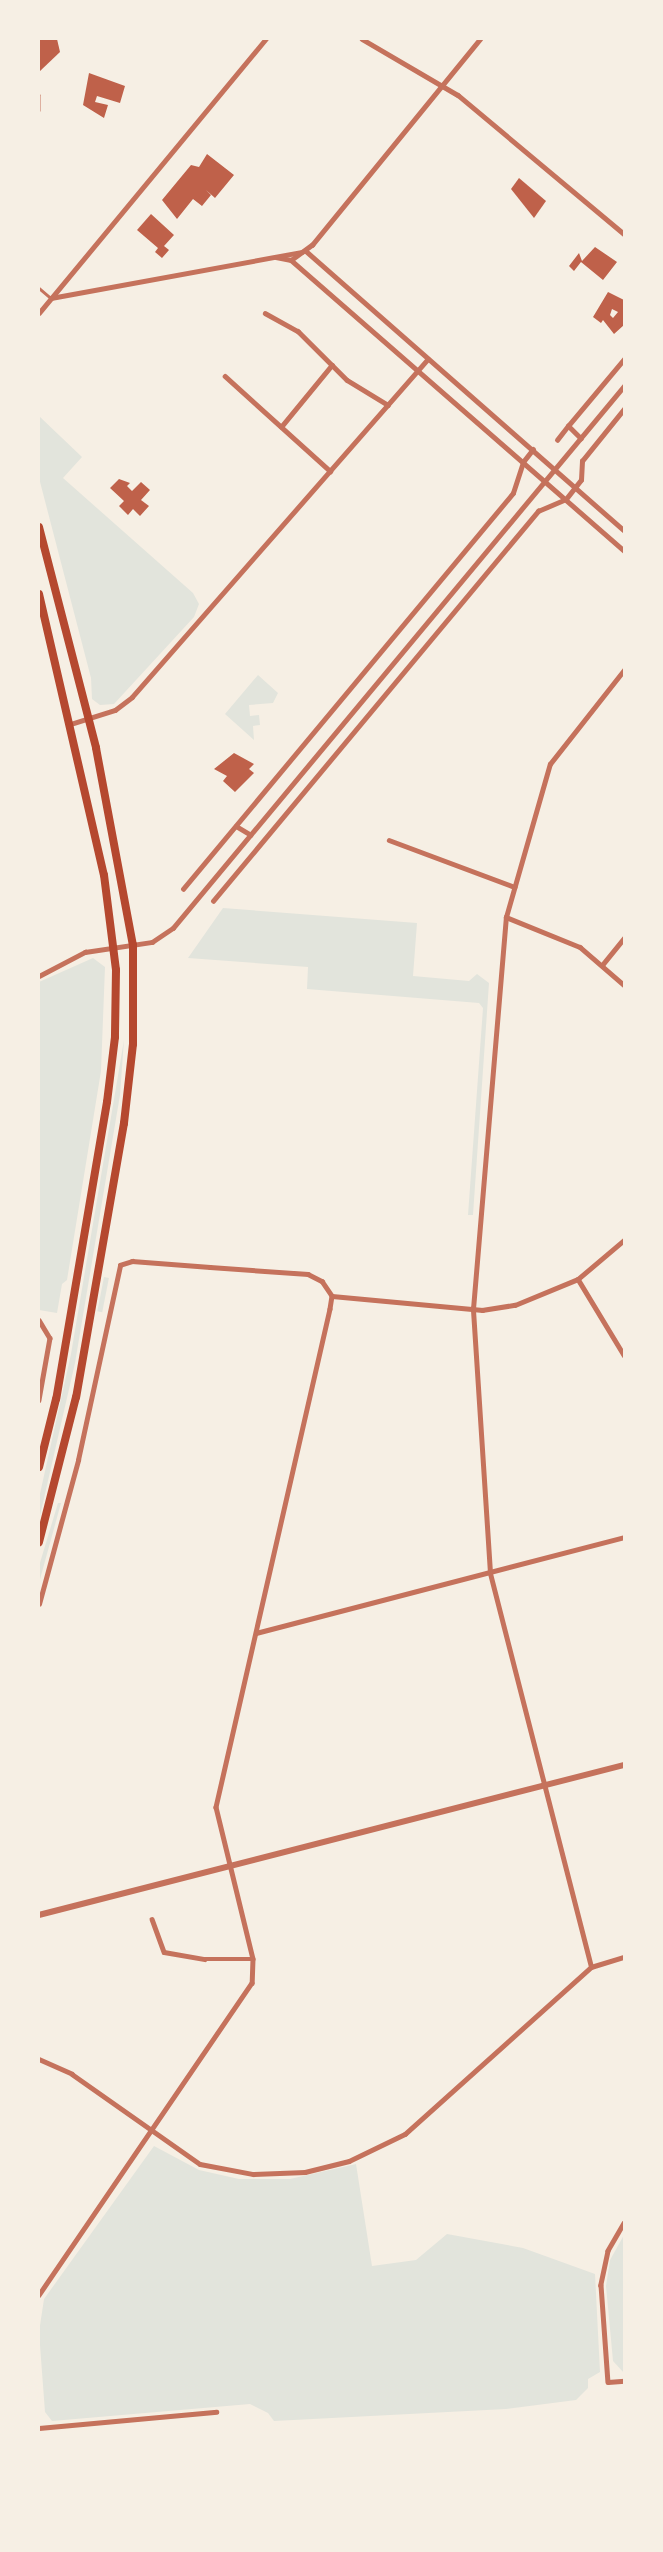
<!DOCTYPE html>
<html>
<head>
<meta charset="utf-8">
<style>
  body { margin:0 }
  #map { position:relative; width:663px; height:2552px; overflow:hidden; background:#f6efe4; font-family:"PT Sans",sans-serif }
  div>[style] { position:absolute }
  .green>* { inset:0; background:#e2e4dc; transform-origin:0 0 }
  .building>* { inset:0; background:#bf614a }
  .service>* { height:2.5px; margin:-1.25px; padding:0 1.25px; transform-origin:1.25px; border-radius:1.25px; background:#c5725c }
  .minor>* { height:4.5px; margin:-2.25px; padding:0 2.25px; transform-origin:2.25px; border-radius:2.25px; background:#c5725c }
  .tertiary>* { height:5.5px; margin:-2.75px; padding:0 2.75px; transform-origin:2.75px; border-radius:2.75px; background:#c5725c }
  .primary>* { height:8px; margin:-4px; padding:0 4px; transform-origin:4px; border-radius:4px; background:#b5482f }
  span { translate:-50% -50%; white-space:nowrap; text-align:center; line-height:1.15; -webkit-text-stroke:4px #f6efe4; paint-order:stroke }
  .frame { position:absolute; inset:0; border:40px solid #f6efe4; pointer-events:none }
</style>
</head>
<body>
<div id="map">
  <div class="green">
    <div style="clip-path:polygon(39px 416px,82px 457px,63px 478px,193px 593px,199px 604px,194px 617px,114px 704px,100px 705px,92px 699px,91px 678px,39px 478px)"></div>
    <div style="clip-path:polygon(258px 675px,278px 693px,273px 703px,249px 705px,250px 716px,259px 715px,260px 725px,253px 726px,254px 740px,225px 714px)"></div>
    <div style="clip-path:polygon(223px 908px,417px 923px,413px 976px,469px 981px,477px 974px,489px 983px,473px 1215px,468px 1215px,483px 1008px,479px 1003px,307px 989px,308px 967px,188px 958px)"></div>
    <div style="clip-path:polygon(93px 958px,105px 967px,101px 1071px,67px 1280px,62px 1284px,57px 1313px,39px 1310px,39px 982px)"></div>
    <div style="clip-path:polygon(124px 1040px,120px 1095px,75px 1363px,39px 1520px,39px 1498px,71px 1354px)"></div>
    <div style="left:104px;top:1277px;width:5px;height:35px;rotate:11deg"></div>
    <div style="clip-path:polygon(58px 1503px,61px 1503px,39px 1583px,39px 1566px)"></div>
    <div style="clip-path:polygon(154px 2146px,199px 2170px,239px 2179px,290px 2179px,356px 2164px,372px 2266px,416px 2260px,447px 2234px,523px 2248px,595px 2274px,600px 2372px,588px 2379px,588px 2388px,576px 2400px,506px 2409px,274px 2421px,268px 2413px,250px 2404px,52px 2421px,45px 2412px,39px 2332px,44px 2299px)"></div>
    <div style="clip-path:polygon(624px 2235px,624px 2373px,613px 2361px,606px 2286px,610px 2260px)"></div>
  </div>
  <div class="building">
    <div style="clip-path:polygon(39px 39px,57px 39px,60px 52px,39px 72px)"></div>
    <div style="clip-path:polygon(89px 73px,125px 86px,120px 103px,97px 96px,95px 102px,108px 105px,104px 118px,83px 105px)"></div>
    <div style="clip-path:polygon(207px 154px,234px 175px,215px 198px,206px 190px,211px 195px,202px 206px,193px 199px,177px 219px,162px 200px,191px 165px,199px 167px)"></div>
    <div style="clip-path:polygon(519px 178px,546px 201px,534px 218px,511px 189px)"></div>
    <div style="clip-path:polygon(151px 214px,174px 235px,164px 246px,169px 250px,162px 258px,155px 252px,158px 248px,137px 230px)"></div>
    <div style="clip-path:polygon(595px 247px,617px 262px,603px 280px,581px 262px,574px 271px,569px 266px,579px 253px,582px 261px)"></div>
    <div style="clip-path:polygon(evenodd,608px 292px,624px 300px,624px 325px,614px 334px,603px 320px,601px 323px,593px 317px,608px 292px,612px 309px,618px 312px,613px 318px,610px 315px,612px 309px)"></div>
    <div style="clip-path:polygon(119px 479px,130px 483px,127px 486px,132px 491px,141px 482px,150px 490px,141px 500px,149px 506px,140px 516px,133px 509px,128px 515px,119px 506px,124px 501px,110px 488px)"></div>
    <div style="clip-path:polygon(234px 753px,254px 764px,249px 769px,254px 773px,235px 792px,223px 781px,227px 776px,214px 769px)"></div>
  </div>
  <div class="service">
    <div style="left:39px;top:95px;width:15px;rotate:90deg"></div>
    <div style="left:39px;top:288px;width:16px;rotate:40deg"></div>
  </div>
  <div class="minor">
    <div style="left:362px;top:39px;width:111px;rotate:30.3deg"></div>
    <div style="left:458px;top:95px;width:217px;rotate:39.9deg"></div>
    <div style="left:306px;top:251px;width:423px;rotate:41.3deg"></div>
    <div style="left:276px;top:257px;width:15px;rotate:11deg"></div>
    <div style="left:291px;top:260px;width:442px;rotate:41.1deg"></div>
    <div style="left:291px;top:260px;width:26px;rotate:-36deg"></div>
    <div style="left:312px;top:245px;width:266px;rotate:-50.8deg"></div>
    <div style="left:51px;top:298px;width:255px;rotate:-10.4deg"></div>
    <div style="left:39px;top:313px;width:356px;rotate:-50.4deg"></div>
    <div style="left:265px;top:313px;width:38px;rotate:29deg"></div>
    <div style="left:298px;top:331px;width:69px;rotate:45deg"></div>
    <div style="left:347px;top:380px;width:48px;rotate:31.4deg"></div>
    <div style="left:225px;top:376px;width:142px;rotate:42.1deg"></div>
    <div style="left:281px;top:427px;width:80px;rotate:-50.6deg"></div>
    <div style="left:581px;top:439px;width:18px;rotate:-135deg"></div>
    <div style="left:568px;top:426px;width:87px;rotate:-50.1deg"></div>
    <div style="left:557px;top:440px;width:18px;rotate:-52deg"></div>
    <div style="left:71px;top:724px;width:46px;rotate:-17.7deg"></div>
    <div style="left:115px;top:710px;width:21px;rotate:-37deg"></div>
    <div style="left:132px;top:697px;width:449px;rotate:-48.8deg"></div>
    <div style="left:236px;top:826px;width:17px;rotate:31deg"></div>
    <div style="left:389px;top:840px;width:134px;rotate:20.5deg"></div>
    <div style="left:183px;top:889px;width:515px;rotate:-50.19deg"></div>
    <div style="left:513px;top:493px;width:33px;rotate:-72deg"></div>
    <div style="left:523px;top:462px;width:16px;rotate:-52deg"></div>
    <div style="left:213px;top:901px;width:508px;rotate:-50.19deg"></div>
    <div style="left:538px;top:511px;width:30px;rotate:-23deg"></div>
    <div style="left:566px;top:499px;width:24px;rotate:-52deg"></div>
    <div style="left:581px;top:480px;width:19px;rotate:-87deg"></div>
    <div style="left:582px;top:461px;width:67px;rotate:-51.1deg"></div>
    <div style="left:506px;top:917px;width:80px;rotate:22.1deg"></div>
    <div style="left:580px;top:947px;width:58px;rotate:40.8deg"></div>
    <div style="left:603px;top:964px;width:33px;rotate:-51deg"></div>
    <div style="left:39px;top:976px;width:52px;rotate:-27.6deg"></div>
    <div style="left:85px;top:952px;width:68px;rotate:-8.5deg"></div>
    <div style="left:152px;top:942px;width:25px;rotate:-34deg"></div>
    <div style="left:173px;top:928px;width:705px;rotate:-50.24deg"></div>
    <div style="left:578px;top:1279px;width:89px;rotate:58.8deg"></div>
    <div style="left:332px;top:1296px;width:151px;rotate:5.3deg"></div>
    <div style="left:482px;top:1310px;width:33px;rotate:-9deg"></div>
    <div style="left:515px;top:1305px;width:68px;rotate:-22.4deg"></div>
    <div style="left:578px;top:1279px;width:60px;rotate:-40.3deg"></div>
    <div style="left:39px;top:1320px;width:21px;rotate:59deg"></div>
    <div style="left:50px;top:1338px;width:63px;rotate:100.1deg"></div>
    <div style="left:39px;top:1604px;width:149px;rotate:-74.8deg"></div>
    <div style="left:78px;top:1460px;width:199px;rotate:-77.8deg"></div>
    <div style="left:120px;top:1265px;width:13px;rotate:-18deg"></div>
    <div style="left:132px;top:1261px;width:78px;rotate:4.4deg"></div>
    <div style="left:210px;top:1267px;width:98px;rotate:4.1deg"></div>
    <div style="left:308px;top:1274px;width:16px;rotate:27deg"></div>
    <div style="left:322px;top:1281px;width:18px;rotate:56deg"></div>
    <div style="left:332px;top:1296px;width:13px;rotate:99deg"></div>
    <div style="left:330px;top:1309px;width:511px;rotate:102.89deg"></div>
    <div style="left:216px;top:1807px;width:156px;rotate:76.3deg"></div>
    <div style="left:253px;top:1959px;width:24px;rotate:92deg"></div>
    <div style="left:252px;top:1983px;width:378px;rotate:124.3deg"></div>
    <div style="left:256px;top:1633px;width:380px;rotate:-14.6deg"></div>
    <div style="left:152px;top:1919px;width:35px;rotate:70deg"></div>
    <div style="left:164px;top:1952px;width:41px;rotate:9.9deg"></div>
    <div style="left:204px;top:1959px;width:49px"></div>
    <div style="left:591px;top:1967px;width:407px;rotate:-104.4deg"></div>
    <div style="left:490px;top:1573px;width:265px;rotate:-93.7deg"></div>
    <div style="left:473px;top:1309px;width:393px;rotate:-85.2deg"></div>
    <div style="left:506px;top:917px;width:159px;rotate:-74deg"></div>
    <div style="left:550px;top:764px;width:120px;rotate:-51.8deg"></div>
    <div style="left:39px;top:2059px;width:36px;rotate:24deg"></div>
    <div style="left:72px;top:2074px;width:156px;rotate:35.1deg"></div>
    <div style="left:200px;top:2164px;width:54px;rotate:10.7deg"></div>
    <div style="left:253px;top:2174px;width:52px;rotate:-2.2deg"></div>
    <div style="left:305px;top:2172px;width:45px;rotate:-14deg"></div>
    <div style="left:349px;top:2161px;width:62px;rotate:-25.7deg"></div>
    <div style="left:405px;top:2134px;width:250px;rotate:-41.9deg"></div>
    <div style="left:591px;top:1967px;width:34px;rotate:-17deg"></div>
    <div style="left:624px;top:2223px;width:32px;rotate:120deg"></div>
    <div style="left:608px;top:2251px;width:35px;rotate:102deg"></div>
    <div style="left:601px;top:2285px;width:97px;rotate:85.9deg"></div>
    <div style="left:608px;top:2382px;width:16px;rotate:-4deg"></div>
    <div style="left:39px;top:2428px;width:178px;rotate:-5.2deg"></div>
  </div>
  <div class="tertiary">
    <div style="left:39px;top:1915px;width:604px;rotate:-14.38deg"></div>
  </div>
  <div class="primary">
    <div style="left:39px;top:527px;width:228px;rotate:75.5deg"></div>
    <div style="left:96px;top:748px;width:200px;rotate:79.4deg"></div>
    <div style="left:133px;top:945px;width:99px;rotate:90deg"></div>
    <div style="left:133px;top:1044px;width:80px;rotate:96.5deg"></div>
    <div style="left:124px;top:1123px;width:278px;rotate:99.9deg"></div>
    <div style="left:76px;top:1397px;width:150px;rotate:104.3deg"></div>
    <div style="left:39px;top:594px;width:288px;rotate:77deg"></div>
    <div style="left:104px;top:875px;width:96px;rotate:82.8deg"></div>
    <div style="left:116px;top:970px;width:67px;rotate:90.9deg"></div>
    <div style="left:115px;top:1037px;width:65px;rotate:97deg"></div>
    <div style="left:107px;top:1102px;width:301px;rotate:99.7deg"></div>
    <div style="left:56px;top:1399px;width:70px;rotate:104deg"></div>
  </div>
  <div class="frame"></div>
</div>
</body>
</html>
